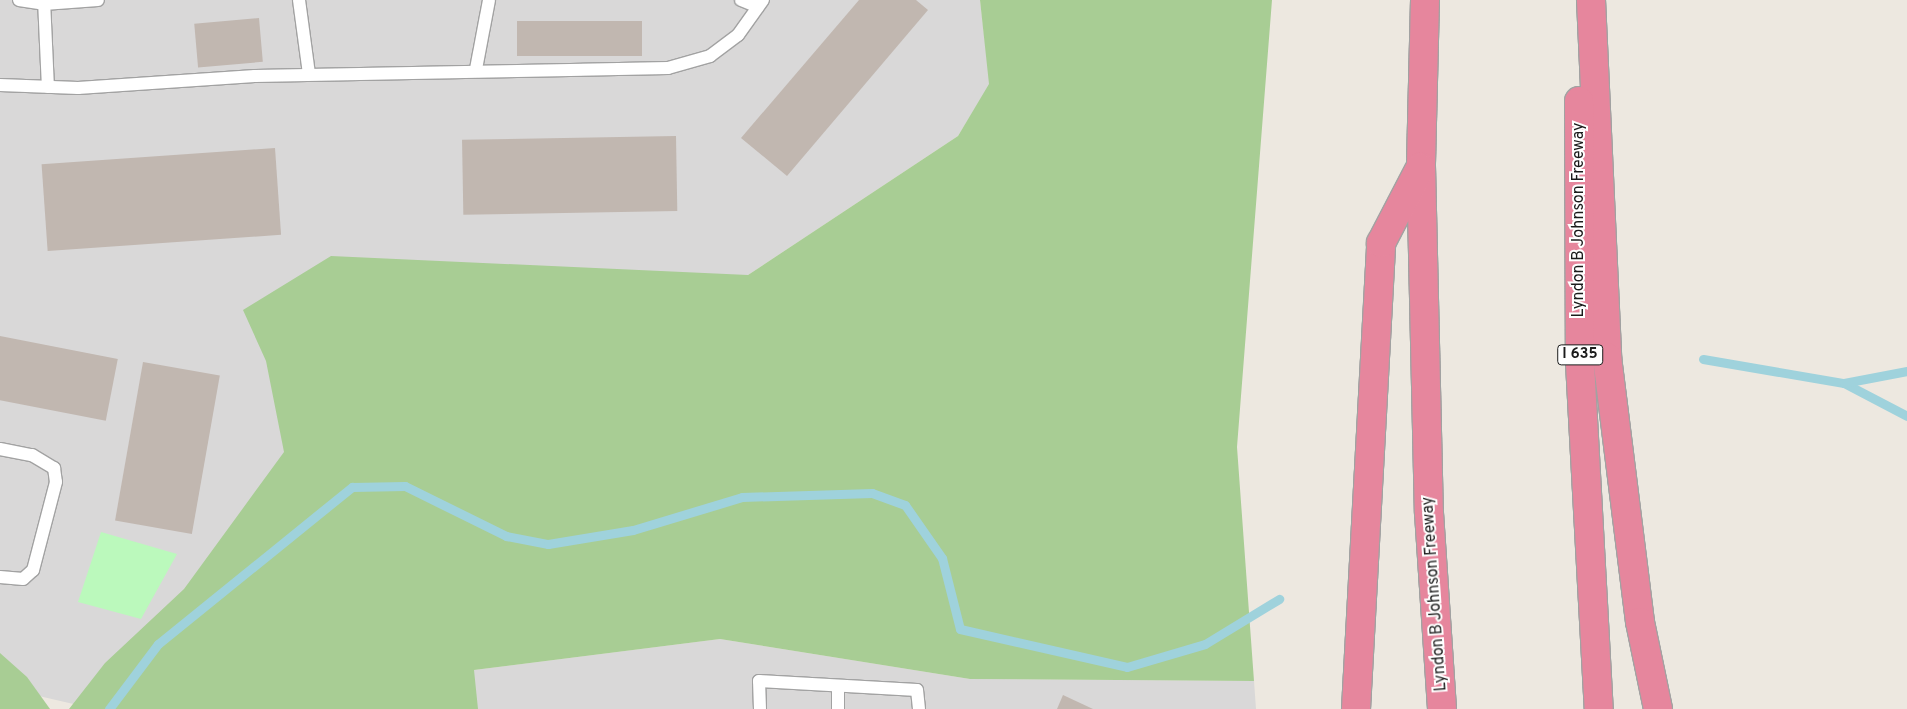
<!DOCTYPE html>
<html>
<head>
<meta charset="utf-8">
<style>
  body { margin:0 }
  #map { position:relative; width:1907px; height:709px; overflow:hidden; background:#ede8e0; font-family:Overpass,sans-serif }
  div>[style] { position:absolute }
  .residential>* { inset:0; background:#d9d8d8 }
  .forest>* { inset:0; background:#a8cd94 }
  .park>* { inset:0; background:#bbf9bc }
  .stream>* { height:9px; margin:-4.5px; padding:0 4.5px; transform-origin:4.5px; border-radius:4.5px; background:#9fd2dc }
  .building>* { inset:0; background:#c1b7b0; transform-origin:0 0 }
  .roads { filter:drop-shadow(1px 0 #a2a2a2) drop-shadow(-1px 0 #a2a2a2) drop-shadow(0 1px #a2a2a2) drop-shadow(0 -1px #a2a2a2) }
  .service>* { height:12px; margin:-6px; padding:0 6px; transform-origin:6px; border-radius:6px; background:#fff }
  .motorway>* { height:28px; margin:-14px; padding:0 14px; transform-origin:14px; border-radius:14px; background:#e6869d }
  span { translate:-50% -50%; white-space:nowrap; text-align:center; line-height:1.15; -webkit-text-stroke:4px #fff; paint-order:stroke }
  .shield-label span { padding:1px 4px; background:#fff; border:1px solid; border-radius:4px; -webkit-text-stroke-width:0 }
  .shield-label { font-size:15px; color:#1b1b1b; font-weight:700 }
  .street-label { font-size:16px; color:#1b1b1b }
</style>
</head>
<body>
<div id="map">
  <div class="residential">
    <div style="clip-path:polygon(0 0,980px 0,990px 84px,958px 136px,748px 275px,328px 474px,95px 709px,0 687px)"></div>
    <div style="clip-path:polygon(720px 639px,970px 679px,1254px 681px,1256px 709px,322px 709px,402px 679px)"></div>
  </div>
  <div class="forest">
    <div style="clip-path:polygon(980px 0,1272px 0,1237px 447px,1254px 681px,970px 679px,720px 639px,474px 670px,478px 709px,69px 709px,105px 663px,184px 589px,284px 452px,266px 361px,243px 310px,331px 256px,748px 275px,958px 136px,989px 84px)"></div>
    <div style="clip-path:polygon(0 653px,27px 677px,50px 709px,0 709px)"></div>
  </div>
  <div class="park">
    <div style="clip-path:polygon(101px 532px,177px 554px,141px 619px,78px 602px)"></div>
  </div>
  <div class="stream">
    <div style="left:1703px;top:359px;width:143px;rotate:9.7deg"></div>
    <div style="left:1844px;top:383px;width:71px;rotate:27.6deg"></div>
    <div style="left:1844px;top:383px;width:64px;rotate:-10.8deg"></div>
    <div style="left:109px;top:709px;width:81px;rotate:-53deg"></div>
    <div style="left:158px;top:644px;width:250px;rotate:-39deg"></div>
    <div style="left:352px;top:487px;width:53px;rotate:-1.1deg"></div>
    <div style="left:405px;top:486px;width:113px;rotate:26.3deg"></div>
    <div style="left:506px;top:536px;width:43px;rotate:10.8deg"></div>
    <div style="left:548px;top:544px;width:86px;rotate:-9.4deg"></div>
    <div style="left:633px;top:530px;width:114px;rotate:-16.8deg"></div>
    <div style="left:742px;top:497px;width:130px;rotate:-1.8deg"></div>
    <div style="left:872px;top:493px;width:35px;rotate:20deg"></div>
    <div style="left:905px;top:505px;width:65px;rotate:55.1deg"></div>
    <div style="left:942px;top:558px;width:73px;rotate:75.8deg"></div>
    <div style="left:960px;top:629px;width:171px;rotate:12.8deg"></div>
    <div style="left:1127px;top:667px;width:81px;rotate:-16.4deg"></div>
    <div style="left:1205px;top:644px;width:87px;rotate:-31.3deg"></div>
  </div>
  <div class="building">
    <div style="clip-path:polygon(859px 0,916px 0,928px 10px,787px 176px,741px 138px)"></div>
    <div style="left:259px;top:18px;width:44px;height:65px;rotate:85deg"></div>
    <div style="left:642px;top:21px;width:35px;height:125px;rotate:90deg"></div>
    <div style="left:676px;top:136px;width:75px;height:214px;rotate:89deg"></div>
    <div style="left:275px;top:148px;width:87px;height:234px;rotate:86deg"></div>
    <div style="left:0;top:336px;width:120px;height:63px;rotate:11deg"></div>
    <div style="left:143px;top:362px;width:78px;height:161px;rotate:10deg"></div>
    <div style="clip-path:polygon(1063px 695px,1093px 709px,1057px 709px)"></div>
  </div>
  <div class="roads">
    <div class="service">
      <div style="left:19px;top:0;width:25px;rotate:9deg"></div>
      <div style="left:44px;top:4px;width:54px;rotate:-4.2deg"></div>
      <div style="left:44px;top:0;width:87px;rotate:87.4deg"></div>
      <div style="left:299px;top:0;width:75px;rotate:82.3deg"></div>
      <div style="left:741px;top:0;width:18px;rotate:22deg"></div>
      <div style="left:476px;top:69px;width:70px;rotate:-79.3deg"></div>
      <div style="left:0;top:85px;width:78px;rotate:2.2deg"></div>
      <div style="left:78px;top:88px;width:177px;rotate:-3.9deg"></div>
      <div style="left:255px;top:76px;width:413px;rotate:-1.1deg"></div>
      <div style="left:668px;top:68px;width:44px;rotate:-15.9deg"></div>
      <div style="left:710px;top:56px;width:35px;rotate:-37deg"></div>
      <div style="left:738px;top:35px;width:43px;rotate:-54.5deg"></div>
      <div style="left:0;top:449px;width:33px;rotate:11deg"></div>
      <div style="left:32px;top:455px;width:26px;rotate:31deg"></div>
      <div style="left:54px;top:468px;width:14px;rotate:82deg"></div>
      <div style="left:56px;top:482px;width:91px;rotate:104.6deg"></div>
      <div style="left:33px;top:570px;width:13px;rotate:138deg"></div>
      <div style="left:23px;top:579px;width:23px;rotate:-175deg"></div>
      <div style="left:838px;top:686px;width:23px;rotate:90deg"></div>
      <div style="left:760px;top:709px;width:28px;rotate:-92deg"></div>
      <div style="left:759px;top:681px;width:158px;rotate:3.3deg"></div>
      <div style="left:917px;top:690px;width:19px;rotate:84deg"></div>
    </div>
    <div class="motorway">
      <div style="left:1425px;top:0;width:166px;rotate:91.4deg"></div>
      <div style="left:1421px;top:166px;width:347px;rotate:88.7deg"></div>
      <div style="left:1429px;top:513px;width:196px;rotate:86.2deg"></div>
      <div style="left:1591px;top:0;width:357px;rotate:87.4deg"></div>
      <div style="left:1607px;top:357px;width:267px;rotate:82.9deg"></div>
      <div style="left:1640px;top:622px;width:89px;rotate:78.3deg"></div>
      <div style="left:1579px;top:101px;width:262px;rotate:89.8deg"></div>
      <div style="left:1580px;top:363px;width:347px;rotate:86.9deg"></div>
      <div style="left:1356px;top:709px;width:467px;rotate:-86.9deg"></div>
      <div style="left:1381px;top:243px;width:85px;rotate:-62.5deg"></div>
    </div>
  </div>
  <div class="shield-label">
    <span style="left:1580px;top:355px">I 635</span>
  </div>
  <div class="street-label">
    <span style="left:1579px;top:220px;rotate:-90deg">Lyndon B Johnson Freeway</span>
    <span style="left:1435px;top:594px;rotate:-94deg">Lyndon B Johnson Freeway</span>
  </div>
</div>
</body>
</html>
